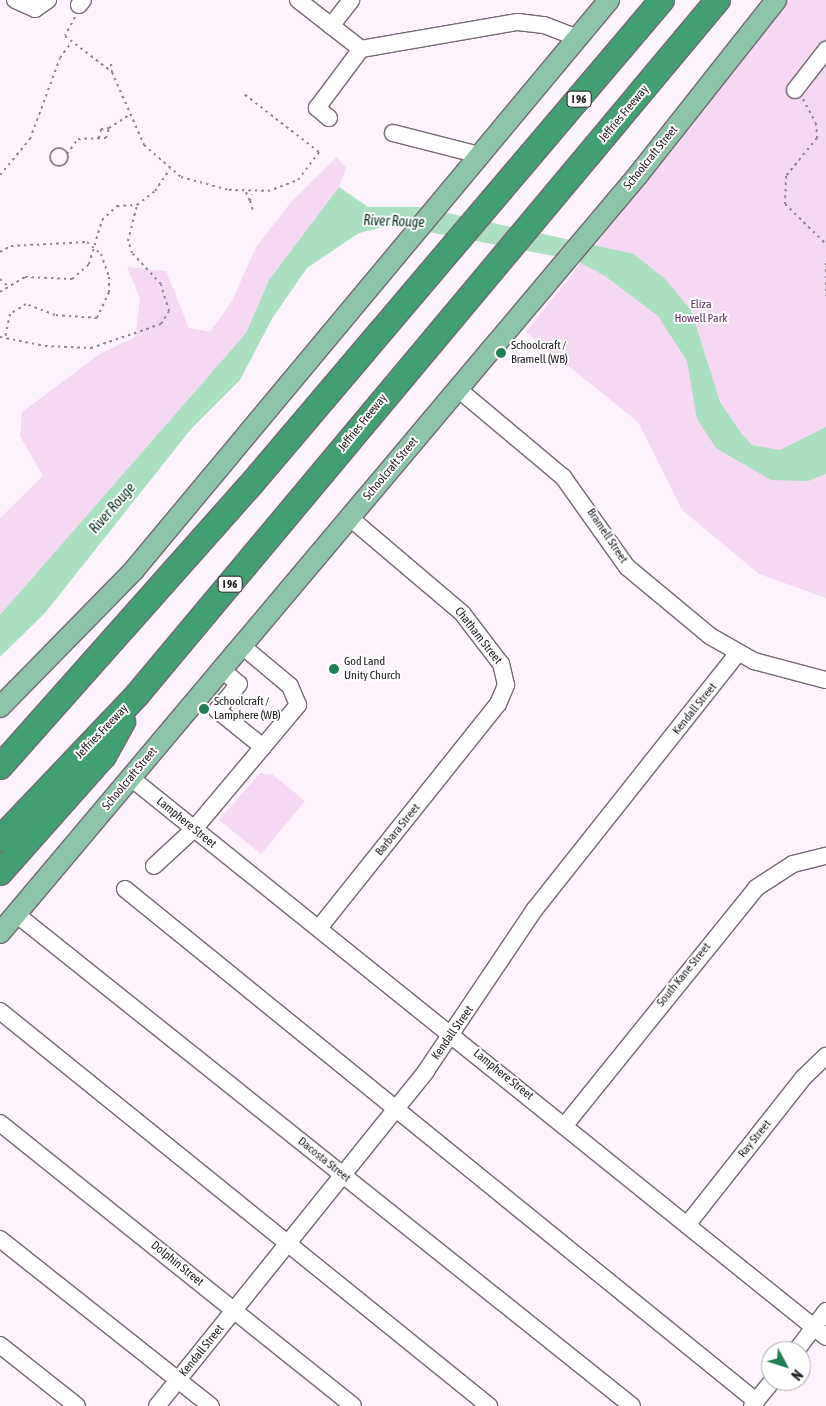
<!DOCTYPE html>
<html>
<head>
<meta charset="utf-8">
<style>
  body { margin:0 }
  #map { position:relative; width:826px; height:1406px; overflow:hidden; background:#fdf3fc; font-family:"Asap Condensed",sans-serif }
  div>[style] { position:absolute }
  .green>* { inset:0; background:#f5d9f2 }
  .water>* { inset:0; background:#aadfc1 }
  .path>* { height:2px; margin-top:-1px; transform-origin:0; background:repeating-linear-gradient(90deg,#8c858b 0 2.5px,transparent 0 6.5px) }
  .path>.ring { margin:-1px; padding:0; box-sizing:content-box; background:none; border:2px solid #8c858b; border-radius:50% }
  .roads { filter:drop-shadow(1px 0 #746973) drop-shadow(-1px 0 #746973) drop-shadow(0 1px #746973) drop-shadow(0 -1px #746973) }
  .minor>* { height:16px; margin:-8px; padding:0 8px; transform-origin:8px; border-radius:8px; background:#fff }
  .major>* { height:20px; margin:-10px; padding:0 10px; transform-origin:10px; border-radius:10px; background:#8dc5ab }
  .highway>* { height:24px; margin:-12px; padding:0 12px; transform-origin:12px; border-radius:12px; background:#419f73 }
  .dots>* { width:14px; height:14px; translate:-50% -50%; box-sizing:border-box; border:2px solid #fff; border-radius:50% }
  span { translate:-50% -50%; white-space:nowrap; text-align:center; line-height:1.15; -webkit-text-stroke:4px #fff; paint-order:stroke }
  .shield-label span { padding:1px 4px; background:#fff; border:1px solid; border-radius:4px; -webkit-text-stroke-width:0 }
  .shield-label { font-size:11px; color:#252024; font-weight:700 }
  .street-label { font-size:12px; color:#252024 }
  .park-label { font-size:12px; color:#5f2d5b }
  .poi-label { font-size:12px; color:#252024 }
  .left { translate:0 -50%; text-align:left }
  .water-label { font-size:14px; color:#05321f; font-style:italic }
  .north { position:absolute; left:761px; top:1341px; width:50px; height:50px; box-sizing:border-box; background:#fff; border:1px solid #a8a6a7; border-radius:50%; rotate:130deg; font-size:14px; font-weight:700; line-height:20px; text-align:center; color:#252024 }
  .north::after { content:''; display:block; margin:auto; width:18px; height:22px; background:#1f7e56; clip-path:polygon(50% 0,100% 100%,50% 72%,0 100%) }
</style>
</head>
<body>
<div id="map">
  <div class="green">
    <div style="clip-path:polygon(789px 0,826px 0,826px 598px,759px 574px,682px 510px,638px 422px,526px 332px)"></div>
    <div style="clip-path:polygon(337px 157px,346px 168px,339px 187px,269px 280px,246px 333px,0 615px,0 518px,43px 476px,20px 436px,22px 412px,101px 353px,135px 337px,140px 298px,127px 267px,166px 271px,189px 328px,210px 332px,232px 301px,256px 247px,292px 201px)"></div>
    <div style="clip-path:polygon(260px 773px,272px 774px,305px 801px,261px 854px,219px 820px)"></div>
  </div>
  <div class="water">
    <div style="clip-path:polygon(339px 187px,368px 207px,420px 207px,634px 254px,665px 279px,691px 310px,720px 402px,741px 433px,752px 445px,780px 450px,826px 427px,826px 474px,808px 481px,771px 480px,716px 448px,697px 419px,687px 361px,658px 316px,605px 276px,575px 260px,392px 225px,359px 233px,307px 268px,273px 317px,240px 380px,191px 429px,45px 613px,0 657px,0 615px,246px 333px,269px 280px)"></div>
  </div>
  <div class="path">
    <div style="left:75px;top:17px;width:21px;rotate:118deg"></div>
    <div style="left:65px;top:36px;width:59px;rotate:37.5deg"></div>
    <div style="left:112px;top:72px;width:80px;rotate:66.3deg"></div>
    <div style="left:144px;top:145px;width:49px;rotate:40.9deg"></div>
    <div style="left:181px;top:177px;width:50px;rotate:15.2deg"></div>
    <div style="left:229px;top:190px;width:39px;rotate:1deg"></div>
    <div style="left:268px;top:191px;width:32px;rotate:-20deg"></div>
    <div style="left:298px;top:180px;width:35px;rotate:-53deg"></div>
    <div style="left:319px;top:152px;width:95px;rotate:-142.3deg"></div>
    <div style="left:111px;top:64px;width:8px;rotate:83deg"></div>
    <div style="left:803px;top:99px;width:27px;rotate:62deg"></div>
    <div style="left:816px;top:123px;width:15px;rotate:86deg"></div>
    <div style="left:817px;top:138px;width:49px;rotate:129.2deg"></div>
    <div style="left:786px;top:176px;width:28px;rotate:92deg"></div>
    <div style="left:785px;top:204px;width:57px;rotate:44.3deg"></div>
    <div style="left:99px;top:138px;width:9px;rotate:-77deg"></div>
    <div style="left:101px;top:129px;width:8px;rotate:-7deg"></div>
    <div class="ring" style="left:50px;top:148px;width:16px;height:16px"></div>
    <div style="left:67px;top:154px;width:19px;rotate:-54deg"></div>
    <div style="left:78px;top:139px;width:28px;rotate:-2deg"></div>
    <div style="left:106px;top:138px;width:10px;rotate:-73deg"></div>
    <div style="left:109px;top:128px;width:24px;rotate:-33deg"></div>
    <div style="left:0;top:175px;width:47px;rotate:-50.2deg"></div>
    <div style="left:30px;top:139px;width:86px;rotate:-69.7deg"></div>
    <div style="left:60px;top:58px;width:19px;rotate:-54deg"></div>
    <div style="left:246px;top:192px;width:10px;rotate:66deg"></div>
    <div style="left:250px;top:201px;width:7px;rotate:-74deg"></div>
    <div style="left:250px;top:201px;width:10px;rotate:73deg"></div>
    <div style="left:0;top:252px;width:13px;rotate:-29deg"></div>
    <div style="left:11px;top:246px;width:76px;rotate:-3deg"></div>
    <div style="left:87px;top:242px;width:18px;rotate:41deg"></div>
    <div style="left:101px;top:254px;width:24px;rotate:71deg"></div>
    <div style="left:109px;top:277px;width:15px;rotate:90deg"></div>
    <div style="left:109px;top:292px;width:29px;rotate:115deg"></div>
    <div style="left:97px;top:318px;width:42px;rotate:-175.9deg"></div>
    <div style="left:55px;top:315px;width:31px;rotate:-159deg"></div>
    <div style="left:26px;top:304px;width:19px;rotate:148deg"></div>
    <div style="left:10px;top:314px;width:24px;rotate:102deg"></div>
    <div style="left:826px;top:263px;width:33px;rotate:90deg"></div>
    <div style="left:0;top:279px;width:9px;rotate:41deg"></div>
    <div style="left:0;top:292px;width:29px;rotate:-31deg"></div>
    <div style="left:25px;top:277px;width:47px;rotate:2.4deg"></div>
    <div style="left:72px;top:279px;width:23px;rotate:-41deg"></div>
    <div style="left:89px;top:264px;width:46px;rotate:-73.5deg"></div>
    <div style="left:102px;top:220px;width:21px;rotate:-43deg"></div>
    <div style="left:117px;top:206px;width:20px;rotate:-3deg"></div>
    <div style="left:0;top:337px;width:46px;rotate:11.3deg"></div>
    <div style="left:45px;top:346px;width:46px;rotate:2.5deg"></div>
    <div style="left:91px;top:348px;width:74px;rotate:-18.9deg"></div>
    <div style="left:161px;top:324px;width:15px;rotate:-58deg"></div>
    <div style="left:169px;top:311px;width:28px;rotate:-107deg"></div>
    <div style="left:161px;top:284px;width:42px;rotate:-133.1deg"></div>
    <div style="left:132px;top:253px;width:13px;rotate:-108deg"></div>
    <div style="left:128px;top:241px;width:37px;rotate:-76deg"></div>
    <div style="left:137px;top:205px;width:23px;rotate:-38deg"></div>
    <div style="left:155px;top:191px;width:27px;rotate:-56deg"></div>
  </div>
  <div class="roads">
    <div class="minor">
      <div style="left:15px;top:0;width:22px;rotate:24deg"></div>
      <div style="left:35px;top:9px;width:16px;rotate:-35deg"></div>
      <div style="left:298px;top:0;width:80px;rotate:37.9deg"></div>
      <div style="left:79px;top:5px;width:6px;rotate:-51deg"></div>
      <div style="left:331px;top:26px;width:33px;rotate:-52deg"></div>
      <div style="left:361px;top:49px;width:159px;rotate:-9.8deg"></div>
      <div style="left:518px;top:22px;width:26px;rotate:7deg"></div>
      <div style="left:544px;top:25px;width:36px;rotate:21deg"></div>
      <div style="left:795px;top:90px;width:51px;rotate:-52.2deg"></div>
      <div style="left:329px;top:118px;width:16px;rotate:-140deg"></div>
      <div style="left:317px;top:108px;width:74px;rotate:-53.3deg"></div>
      <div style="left:393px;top:133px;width:89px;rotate:14.3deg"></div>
      <div style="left:458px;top:389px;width:137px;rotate:40deg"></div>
      <div style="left:563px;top:477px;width:110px;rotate:54.6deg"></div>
      <div style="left:627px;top:567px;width:108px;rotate:39.7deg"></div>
      <div style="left:710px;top:636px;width:51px;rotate:29.6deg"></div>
      <div style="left:754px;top:661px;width:74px;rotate:14.8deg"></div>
      <div style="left:221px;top:669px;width:23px;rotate:40deg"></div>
      <div style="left:239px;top:684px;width:34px;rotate:130deg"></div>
      <div style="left:217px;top:710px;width:59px;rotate:38.8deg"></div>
      <div style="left:131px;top:778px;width:892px;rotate:38.81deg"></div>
      <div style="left:154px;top:866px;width:54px;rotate:-42.8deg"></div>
      <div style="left:194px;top:829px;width:162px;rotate:-50deg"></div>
      <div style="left:298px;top:705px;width:21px;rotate:-113deg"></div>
      <div style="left:290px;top:686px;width:64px;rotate:-140.1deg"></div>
      <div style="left:125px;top:889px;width:813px;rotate:39.06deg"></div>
      <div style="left:16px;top:914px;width:788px;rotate:38.61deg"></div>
      <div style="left:319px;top:928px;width:287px;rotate:-51.4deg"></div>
      <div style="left:498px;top:704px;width:21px;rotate:-67deg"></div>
      <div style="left:506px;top:685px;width:22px;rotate:-103deg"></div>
      <div style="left:501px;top:664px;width:64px;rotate:-127.4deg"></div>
      <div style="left:462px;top:613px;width:147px;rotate:-139.7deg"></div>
      <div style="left:0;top:1011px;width:629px;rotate:38.93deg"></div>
      <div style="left:0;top:1123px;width:452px;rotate:38.7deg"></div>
      <div style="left:565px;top:1125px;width:304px;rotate:-51.1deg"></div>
      <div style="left:756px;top:888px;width:44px;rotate:-33deg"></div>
      <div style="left:793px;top:864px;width:34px;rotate:-14deg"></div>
      <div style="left:687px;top:1225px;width:187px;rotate:-51.7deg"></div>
      <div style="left:803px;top:1078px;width:32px;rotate:-44deg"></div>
      <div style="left:0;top:1239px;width:269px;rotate:38.4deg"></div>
      <div style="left:0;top:1345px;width:98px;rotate:38.4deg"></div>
      <div style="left:796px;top:1351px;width:50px;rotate:-53.1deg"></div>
      <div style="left:157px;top:1406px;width:430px;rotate:-51.2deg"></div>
      <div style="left:426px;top:1071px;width:195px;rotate:-56.1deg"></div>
      <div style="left:535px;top:909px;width:327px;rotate:-51.6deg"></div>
      <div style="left:752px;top:1406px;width:32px;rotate:-51deg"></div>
    </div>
    <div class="major">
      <div style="left:0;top:707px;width:192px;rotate:-45.6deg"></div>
      <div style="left:134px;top:570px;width:742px;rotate:-50.19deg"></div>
      <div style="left:0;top:933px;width:991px;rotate:-49.91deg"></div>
      <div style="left:638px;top:175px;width:223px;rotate:-51.7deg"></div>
    </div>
    <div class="highway">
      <div style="left:0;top:767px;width:373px;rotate:-48.4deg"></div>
      <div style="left:248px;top:488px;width:640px;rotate:-49.69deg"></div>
      <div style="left:0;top:839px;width:199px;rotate:-46.4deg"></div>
      <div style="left:137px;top:695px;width:906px;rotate:-50.11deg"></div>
      <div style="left:0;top:873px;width:157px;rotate:-48.4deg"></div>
      <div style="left:104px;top:756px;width:39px;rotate:-61deg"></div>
    </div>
  </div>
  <div class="dots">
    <div style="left:501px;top:353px;background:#1f7e56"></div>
    <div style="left:334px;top:669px;background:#1f7e56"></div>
    <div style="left:204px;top:709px;background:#1f7e56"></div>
  </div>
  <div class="shield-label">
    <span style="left:579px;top:99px">I 96</span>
    <span style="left:230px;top:584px">I 96</span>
  </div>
  <div class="street-label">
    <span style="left:624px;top:114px;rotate:-50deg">Jeffries Freeway</span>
    <span style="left:651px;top:158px;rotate:-51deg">Schoolcraft Street</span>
    <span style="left:363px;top:423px;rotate:-51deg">Jeffries Freeway</span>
    <span style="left:391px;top:469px;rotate:-50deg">Schoolcraft Street</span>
    <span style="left:607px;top:536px;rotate:56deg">Bramell Street</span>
    <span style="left:478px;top:636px;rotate:52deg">Chatham Street</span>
    <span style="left:695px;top:709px;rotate:-51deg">Kendall Street</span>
    <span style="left:102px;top:732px;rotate:-46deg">Jeffries Freeway</span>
    <span style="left:130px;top:779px;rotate:-50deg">Schoolcraft Street</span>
    <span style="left:186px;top:823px;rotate:39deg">Lamphere Street</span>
    <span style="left:398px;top:830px;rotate:-51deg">Barbara Street</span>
    <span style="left:684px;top:975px;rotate:-51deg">South Kane Street</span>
    <span style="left:453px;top:1033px;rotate:-55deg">Kendall Street</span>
    <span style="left:503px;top:1075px;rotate:39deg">Lamphere Street</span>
    <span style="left:755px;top:1139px;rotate:-51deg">Ray Street</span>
    <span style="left:324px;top:1160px;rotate:39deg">Dacosta Street</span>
    <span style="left:177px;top:1264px;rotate:39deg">Dolphin Street</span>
    <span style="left:202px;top:1351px;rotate:-51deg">Kendall Street</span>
  </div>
  <div class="park-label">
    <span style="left:701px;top:312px">Eliza<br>Howell Park</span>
  </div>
  <div class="poi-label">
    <span class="left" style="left:511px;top:353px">Schoolcraft /<br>Bramell (WB)</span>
    <span class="left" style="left:344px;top:669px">God Land<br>Unity Church</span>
    <span class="left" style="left:214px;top:709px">Schoolcraft /<br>Lamphere (WB)</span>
  </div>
  <div class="water-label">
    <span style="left:394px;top:221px;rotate:2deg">River Rouge</span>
    <span style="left:112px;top:508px;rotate:-49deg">River Rouge</span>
  </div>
  <div class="north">N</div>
</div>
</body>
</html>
